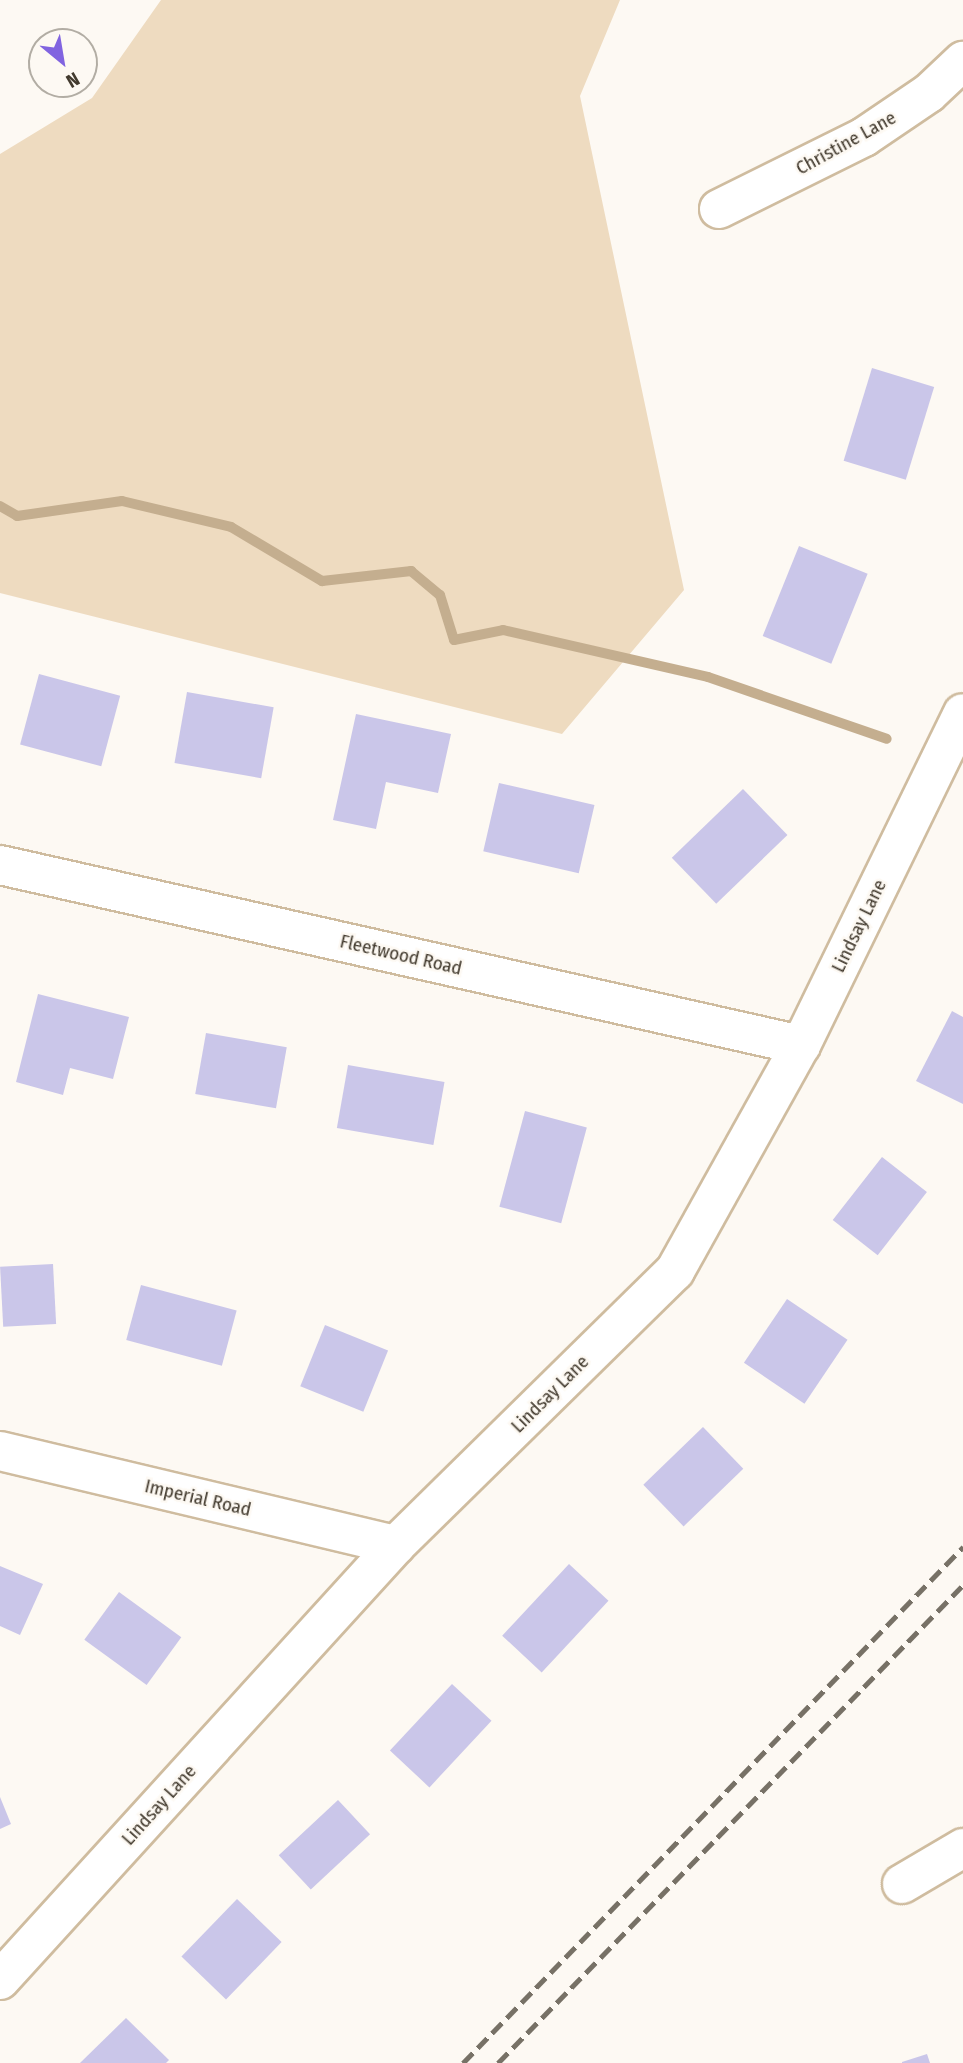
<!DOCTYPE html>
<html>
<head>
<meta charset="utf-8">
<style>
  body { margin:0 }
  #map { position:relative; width:963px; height:2063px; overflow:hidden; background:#fdf9f3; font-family:"Fira Sans Condensed",sans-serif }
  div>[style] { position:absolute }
  .green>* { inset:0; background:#eedbc0 }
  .stream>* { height:10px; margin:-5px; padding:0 5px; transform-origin:5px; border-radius:5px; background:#c4ae8f }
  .building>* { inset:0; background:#cac6e9; transform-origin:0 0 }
  .roads { filter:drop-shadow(2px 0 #cfbc9f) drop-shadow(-2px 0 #cfbc9f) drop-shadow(0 2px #cfbc9f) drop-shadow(0 -2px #cfbc9f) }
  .minor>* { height:38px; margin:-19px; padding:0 19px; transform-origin:19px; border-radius:19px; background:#fff }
  .rail>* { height:5px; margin-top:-2.5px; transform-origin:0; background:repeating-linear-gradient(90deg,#777166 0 14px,transparent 0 21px) }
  span { translate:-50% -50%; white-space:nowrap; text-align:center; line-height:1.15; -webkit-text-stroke:5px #fdf9f3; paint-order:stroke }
  .street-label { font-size:19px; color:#423a2e }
  .north { position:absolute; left:28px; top:28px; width:70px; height:70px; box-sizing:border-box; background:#fdf9f3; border:2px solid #b2ada4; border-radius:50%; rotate:150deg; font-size:19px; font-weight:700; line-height:28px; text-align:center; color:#423a2e }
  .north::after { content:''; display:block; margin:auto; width:24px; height:32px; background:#8164e0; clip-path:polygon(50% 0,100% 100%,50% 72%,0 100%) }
</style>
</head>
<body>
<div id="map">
  <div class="green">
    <div style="clip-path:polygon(161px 0,620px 0,580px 96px,684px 590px,562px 734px,0 593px,0 154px,92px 98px)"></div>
  </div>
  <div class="stream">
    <div style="left:0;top:506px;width:20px;rotate:30deg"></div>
    <div style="left:17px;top:516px;width:106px;rotate:-8.1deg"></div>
    <div style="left:122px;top:501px;width:112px;rotate:13.4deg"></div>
    <div style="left:231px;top:527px;width:106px;rotate:30.7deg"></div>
    <div style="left:322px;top:581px;width:90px;rotate:-6.4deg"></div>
    <div style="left:411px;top:571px;width:38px;rotate:40deg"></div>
    <div style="left:440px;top:595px;width:47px;rotate:72.7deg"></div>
    <div style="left:454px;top:640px;width:50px;rotate:-11.5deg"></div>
    <div style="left:503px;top:630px;width:210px;rotate:12.9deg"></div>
    <div style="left:708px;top:677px;width:189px;rotate:19.1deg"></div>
  </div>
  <div class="building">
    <div style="left:872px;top:368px;width:65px;height:97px;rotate:17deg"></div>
    <div style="left:799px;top:546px;width:74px;height:97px;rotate:22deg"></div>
    <div style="left:39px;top:674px;width:84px;height:73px;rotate:15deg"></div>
    <div style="left:187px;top:692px;width:88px;height:72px;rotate:10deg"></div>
    <div style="clip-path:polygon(356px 714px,451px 734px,438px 793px,386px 782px,376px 829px,333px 820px)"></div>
    <div style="left:499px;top:783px;width:98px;height:70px;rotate:13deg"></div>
    <div style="left:743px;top:789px;width:64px;height:99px;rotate:46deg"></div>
    <div style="clip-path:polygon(38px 994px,129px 1017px,113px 1079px,70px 1068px,63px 1095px,16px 1082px)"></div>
    <div style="clip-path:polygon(952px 1011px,963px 1017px,963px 1104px,916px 1081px)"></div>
    <div style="left:206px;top:1033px;width:82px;height:62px;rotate:10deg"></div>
    <div style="left:348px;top:1065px;width:98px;height:64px;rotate:10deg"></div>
    <div style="left:525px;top:1111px;width:64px;height:99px;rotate:15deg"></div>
    <div style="left:882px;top:1157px;width:57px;height:80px;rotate:38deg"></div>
    <div style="left:53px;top:1264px;width:60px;height:53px;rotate:87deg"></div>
    <div style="left:141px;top:1285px;width:99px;height:57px;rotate:15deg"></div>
    <div style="left:787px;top:1299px;width:73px;height:77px;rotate:34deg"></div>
    <div style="left:325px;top:1325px;width:68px;height:66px;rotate:22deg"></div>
    <div style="left:703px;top:1427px;width:58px;height:83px;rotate:46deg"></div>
    <div style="left:569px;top:1564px;width:54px;height:98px;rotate:43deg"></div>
    <div style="clip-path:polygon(0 1566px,43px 1584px,20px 1635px,0 1626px)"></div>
    <div style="left:119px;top:1592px;width:77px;height:59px;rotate:36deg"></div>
    <div style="left:452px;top:1684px;width:54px;height:91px;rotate:43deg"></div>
    <div style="clip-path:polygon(0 1797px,11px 1824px,0 1829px)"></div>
    <div style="left:338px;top:1800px;width:47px;height:81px;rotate:47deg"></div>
    <div style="left:237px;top:1899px;width:62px;height:80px;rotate:44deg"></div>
    <div style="clip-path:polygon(126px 2018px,169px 2060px,166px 2063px,80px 2063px)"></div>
    <div style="clip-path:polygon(927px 2054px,930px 2063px,902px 2063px,902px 2062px)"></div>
  </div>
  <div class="roads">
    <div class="minor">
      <div style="left:719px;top:209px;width:162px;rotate:-26.4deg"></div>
      <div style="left:864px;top:137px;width:78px;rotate:-34.1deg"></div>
      <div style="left:929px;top:93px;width:47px;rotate:-43.3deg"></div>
      <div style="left:0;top:865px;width:821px;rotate:12.67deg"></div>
      <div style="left:0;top:1451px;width:407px;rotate:13.4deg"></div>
      <div style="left:902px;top:1884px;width:71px;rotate:-30.5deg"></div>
      <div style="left:0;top:1980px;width:588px;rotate:-47.69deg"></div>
      <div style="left:396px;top:1545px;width:391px;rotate:-44.5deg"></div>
      <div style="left:675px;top:1271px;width:259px;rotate:-60.9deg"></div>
      <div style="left:801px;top:1045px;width:369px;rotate:-64deg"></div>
    </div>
  </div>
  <div class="rail">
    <div style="left:463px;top:2063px;width:719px;rotate:-45.9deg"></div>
    <div style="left:498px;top:2063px;width:667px;rotate:-45.79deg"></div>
  </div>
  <div class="street-label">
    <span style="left:846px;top:143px;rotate:-29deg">Christine Lane</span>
    <span style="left:859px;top:926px;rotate:-64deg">Lindsay Lane</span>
    <span style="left:401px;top:955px;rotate:13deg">Fleetwood Road</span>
    <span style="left:550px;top:1394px;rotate:-45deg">Lindsay Lane</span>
    <span style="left:198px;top:1498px;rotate:13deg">Imperial Road</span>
    <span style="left:159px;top:1805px;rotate:-48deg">Lindsay Lane</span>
  </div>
  <div class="north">N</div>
</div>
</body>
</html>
